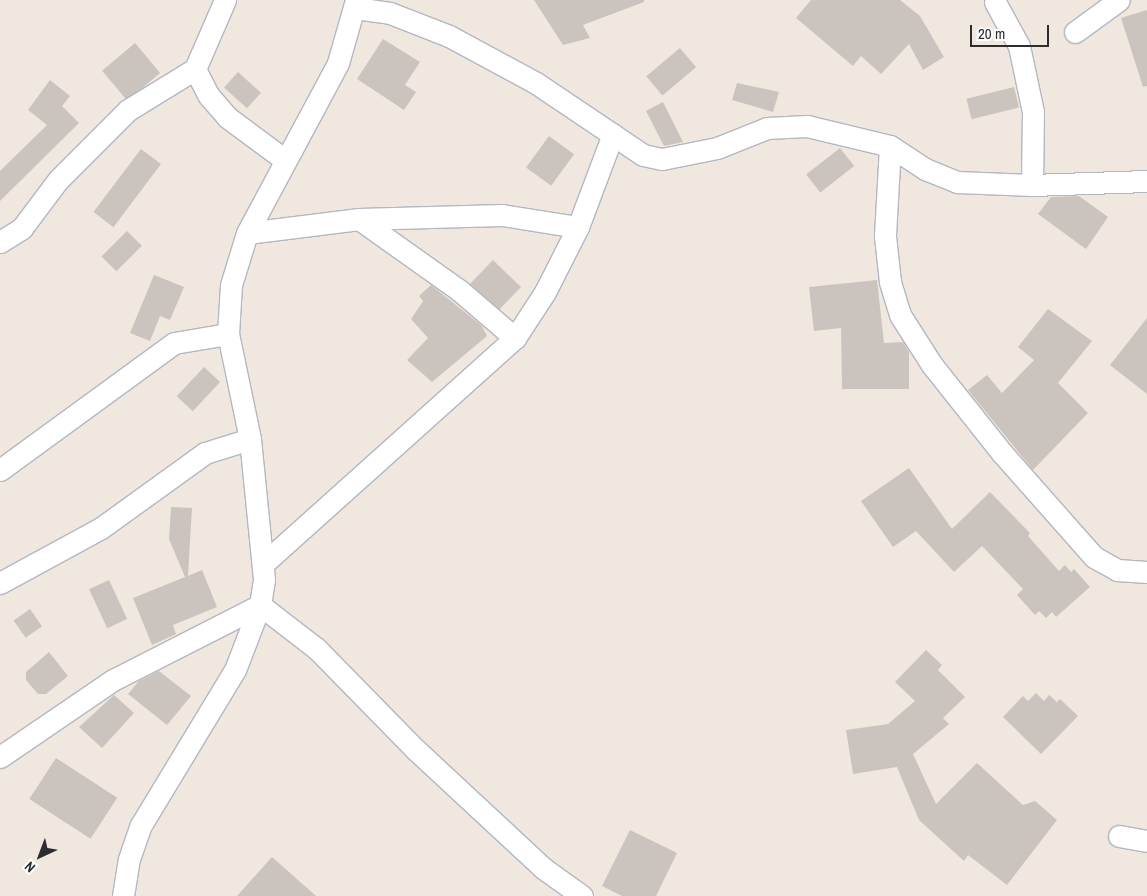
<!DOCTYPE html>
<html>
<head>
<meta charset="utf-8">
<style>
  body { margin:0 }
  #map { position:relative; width:1147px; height:896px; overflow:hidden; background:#f0e7df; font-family:"Archivo Narrow",sans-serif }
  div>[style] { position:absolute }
  .building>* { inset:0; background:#cbc4be; transform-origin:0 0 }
  .roads { filter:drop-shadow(1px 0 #b3b7c2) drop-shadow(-1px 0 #b3b7c2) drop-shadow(0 1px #b3b7c2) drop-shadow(0 -1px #b3b7c2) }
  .street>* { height:21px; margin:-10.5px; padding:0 10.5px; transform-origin:10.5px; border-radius:10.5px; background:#fff }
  span { translate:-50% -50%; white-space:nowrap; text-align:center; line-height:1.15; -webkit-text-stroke:5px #fff; paint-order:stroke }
  .north { position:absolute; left:15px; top:831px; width:50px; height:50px; -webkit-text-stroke:4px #fff; paint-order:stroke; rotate:223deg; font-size:14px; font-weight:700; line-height:20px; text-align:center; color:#2d2d2d }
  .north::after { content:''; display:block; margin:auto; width:18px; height:22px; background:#2d2d2d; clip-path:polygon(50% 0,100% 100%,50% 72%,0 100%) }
  .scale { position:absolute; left:970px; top:25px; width:79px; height:22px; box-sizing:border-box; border:2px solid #2d2d2d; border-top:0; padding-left:6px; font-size:15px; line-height:18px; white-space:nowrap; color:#2d2d2d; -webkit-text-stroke:4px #fff; paint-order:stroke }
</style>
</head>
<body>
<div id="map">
  <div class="building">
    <div style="clip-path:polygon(534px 0,644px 0,644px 2px,583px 25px,590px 38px,563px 45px)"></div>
    <div style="clip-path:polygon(811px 0,900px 0,920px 16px,944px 57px,923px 70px,909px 44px,881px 74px,861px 56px,853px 66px,796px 18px)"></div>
    <div style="clip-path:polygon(1147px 10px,1147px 86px,1143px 87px,1121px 18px)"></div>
    <div style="clip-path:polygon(383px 39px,420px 62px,405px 85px,416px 92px,404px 110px,357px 79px)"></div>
    <div style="left:135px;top:43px;width:39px;height:43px;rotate:50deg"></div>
    <div style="left:680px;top:48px;width:25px;height:44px;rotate:50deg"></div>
    <div style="left:238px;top:72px;width:31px;height:21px;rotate:42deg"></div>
    <div style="clip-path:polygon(50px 80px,70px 96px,62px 106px,79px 123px,0 201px,0 171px,47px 125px,28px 110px)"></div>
    <div style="clip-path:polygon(737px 83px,779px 92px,773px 112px,732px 100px)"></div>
    <div style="left:1014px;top:87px;width:21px;height:49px;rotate:76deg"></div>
    <div style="clip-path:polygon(663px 102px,683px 142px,664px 146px,646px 111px)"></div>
    <div style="left:549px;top:136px;width:31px;height:39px;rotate:36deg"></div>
    <div style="left:840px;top:148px;width:23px;height:43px;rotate:52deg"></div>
    <div style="left:141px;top:149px;width:25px;height:79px;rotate:37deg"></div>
    <div style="clip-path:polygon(1079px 196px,1108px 217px,1086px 249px,1038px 214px,1051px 197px)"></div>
    <div style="left:127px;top:231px;width:21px;height:36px;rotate:45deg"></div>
    <div style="left:493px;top:260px;width:39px;height:33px;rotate:44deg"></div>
    <div style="clip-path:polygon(154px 275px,184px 287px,170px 320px,160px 316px,150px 341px,130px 333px)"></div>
    <div style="clip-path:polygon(877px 280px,884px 343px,903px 342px,909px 352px,909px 389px,842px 389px,841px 328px,814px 331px,809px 287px)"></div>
    <div style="clip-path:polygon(431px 285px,482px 326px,487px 336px,432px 382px,407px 360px,428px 338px,411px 319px,423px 301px,419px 296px)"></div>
    <div style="clip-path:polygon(1048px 309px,1092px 341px,1058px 383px,1088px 413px,1033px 470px,968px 390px,987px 375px,1002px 393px,1034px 360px,1018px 347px)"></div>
    <div style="clip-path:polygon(1147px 318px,1147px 394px,1110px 365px)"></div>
    <div style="left:204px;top:367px;width:22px;height:40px;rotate:43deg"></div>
    <div style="clip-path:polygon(909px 468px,952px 529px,990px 492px,1030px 533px,1028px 536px,1059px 571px,1065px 565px,1071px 572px,1074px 569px,1090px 587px,1056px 617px,1052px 612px,1046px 618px,1039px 611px,1035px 615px,1017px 595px,1023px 589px,982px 546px,954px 572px,916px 531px,893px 547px,861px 501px)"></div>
    <div style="clip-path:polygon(171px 507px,192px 508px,188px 576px,202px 570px,217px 607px,173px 625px,176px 634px,152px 645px,133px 598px,185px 577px,169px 539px)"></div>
    <div style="left:109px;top:580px;width:43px;height:22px;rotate:65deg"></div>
    <div style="left:30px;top:609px;width:21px;height:20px;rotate:55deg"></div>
    <div style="clip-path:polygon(926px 650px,942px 665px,938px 670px,965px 697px,943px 718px,949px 724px,913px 754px,936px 804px,977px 763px,1023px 805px,1035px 801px,1057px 820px,1007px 885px,968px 855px,964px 861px,919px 820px,897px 767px,853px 774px,846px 730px,888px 724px,915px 701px,895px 682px)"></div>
    <div style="clip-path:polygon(49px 652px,68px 676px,46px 694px,38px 694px,26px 680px,26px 672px)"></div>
    <div style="clip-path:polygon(159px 671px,191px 696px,167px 725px,128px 694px,139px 681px)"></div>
    <div style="clip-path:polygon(1036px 693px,1044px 701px,1049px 695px,1057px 702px,1060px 699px,1078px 716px,1041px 754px,1003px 717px,1023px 696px,1028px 701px)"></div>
    <div style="clip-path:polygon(114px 695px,134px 713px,102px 748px,79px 727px)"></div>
    <div style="left:56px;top:758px;width:73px;height:49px;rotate:33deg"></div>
    <div style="clip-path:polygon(630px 830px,677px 853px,656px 896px,622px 896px,602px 886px)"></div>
    <div style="clip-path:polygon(272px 857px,316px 896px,237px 896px)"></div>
  </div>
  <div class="roads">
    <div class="street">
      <div style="left:225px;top:0;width:75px;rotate:113.5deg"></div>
      <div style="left:195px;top:69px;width:30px;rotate:63deg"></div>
      <div style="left:209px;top:96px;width:28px;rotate:49deg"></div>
      <div style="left:227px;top:117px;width:72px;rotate:36.6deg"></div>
      <div style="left:995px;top:2px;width:50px;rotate:61.4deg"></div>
      <div style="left:1019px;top:46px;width:67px;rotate:78deg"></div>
      <div style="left:1033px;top:112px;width:73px;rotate:90.8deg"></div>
      <div style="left:355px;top:8px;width:35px;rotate:8deg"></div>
      <div style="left:390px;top:13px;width:63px;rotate:21.3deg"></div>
      <div style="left:449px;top:36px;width:99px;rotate:28.4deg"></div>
      <div style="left:536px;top:83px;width:129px;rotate:33.9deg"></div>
      <div style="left:643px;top:155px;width:19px;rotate:12deg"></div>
      <div style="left:662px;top:159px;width:56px;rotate:-11.3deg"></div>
      <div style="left:717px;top:148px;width:54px;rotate:-21.8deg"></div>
      <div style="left:767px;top:128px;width:40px;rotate:-2.9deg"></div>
      <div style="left:807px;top:126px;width:85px;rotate:13.5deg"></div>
      <div style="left:890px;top:146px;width:42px;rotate:33.3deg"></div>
      <div style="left:925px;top:169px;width:35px;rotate:22deg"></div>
      <div style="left:957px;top:182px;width:75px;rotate:2.3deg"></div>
      <div style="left:1032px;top:185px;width:115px;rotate:-2deg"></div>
      <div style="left:1075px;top:32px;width:54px;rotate:-36deg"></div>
      <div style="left:890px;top:146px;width:90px;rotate:93.2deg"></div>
      <div style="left:885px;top:236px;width:46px;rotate:83.8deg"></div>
      <div style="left:890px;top:282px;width:34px;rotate:73deg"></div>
      <div style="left:900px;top:315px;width:59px;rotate:57.4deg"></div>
      <div style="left:932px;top:365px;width:112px;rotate:51.5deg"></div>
      <div style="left:1002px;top:453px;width:139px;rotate:48.5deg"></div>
      <div style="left:1094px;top:557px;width:26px;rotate:29deg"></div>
      <div style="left:1117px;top:570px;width:30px;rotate:4deg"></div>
      <div style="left:359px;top:219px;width:123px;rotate:35.4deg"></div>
      <div style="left:459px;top:290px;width:74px;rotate:40.6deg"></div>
      <div style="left:247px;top:233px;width:113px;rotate:-7.1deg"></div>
      <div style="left:359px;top:219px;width:143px;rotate:-1.6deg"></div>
      <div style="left:502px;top:215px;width:77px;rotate:9deg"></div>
      <div style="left:0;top:242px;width:26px;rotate:-32deg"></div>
      <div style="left:22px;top:228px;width:60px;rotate:-53.1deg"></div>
      <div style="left:58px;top:180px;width:99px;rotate:-45deg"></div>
      <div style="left:128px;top:110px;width:79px;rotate:-31.5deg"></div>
      <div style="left:0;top:470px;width:215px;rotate:-36.1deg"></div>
      <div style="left:174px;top:343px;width:55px;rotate:-9.5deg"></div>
      <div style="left:263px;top:564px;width:338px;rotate:-41.9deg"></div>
      <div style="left:515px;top:338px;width:55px;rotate:-56.9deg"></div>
      <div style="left:545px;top:292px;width:73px;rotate:-63.1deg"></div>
      <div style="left:578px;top:227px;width:99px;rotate:-69.4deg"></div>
      <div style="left:0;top:583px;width:115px;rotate:-28.6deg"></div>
      <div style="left:101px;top:528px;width:128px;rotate:-35.8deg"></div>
      <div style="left:205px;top:453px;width:47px;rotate:-17.3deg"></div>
      <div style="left:0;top:757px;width:137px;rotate:-34.3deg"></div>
      <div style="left:113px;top:680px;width:165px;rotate:-27deg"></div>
      <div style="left:260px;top:605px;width:72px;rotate:37.7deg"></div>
      <div style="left:317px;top:649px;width:140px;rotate:45.6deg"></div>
      <div style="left:415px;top:749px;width:175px;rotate:42.9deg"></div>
      <div style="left:543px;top:868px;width:48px;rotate:35.7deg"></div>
      <div style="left:1119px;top:836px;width:28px;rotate:10deg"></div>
      <div style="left:123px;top:896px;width:37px;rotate:-81deg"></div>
      <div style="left:129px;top:859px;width:36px;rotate:-71deg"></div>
      <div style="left:141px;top:825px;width:181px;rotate:-58.8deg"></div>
      <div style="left:235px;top:670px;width:70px;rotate:-69deg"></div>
      <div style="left:260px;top:605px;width:26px;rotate:-81deg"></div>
      <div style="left:264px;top:579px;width:141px;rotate:-95.7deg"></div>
      <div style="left:250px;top:439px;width:107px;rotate:-101.8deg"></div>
      <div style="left:228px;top:334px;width:49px;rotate:-86.5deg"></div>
      <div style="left:231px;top:285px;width:54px;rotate:-72.9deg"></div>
      <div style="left:247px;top:233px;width:193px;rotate:-61.8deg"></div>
      <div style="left:338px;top:63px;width:66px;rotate:-74.1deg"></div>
    </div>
  </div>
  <div class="north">N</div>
  <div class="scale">20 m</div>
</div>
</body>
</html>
